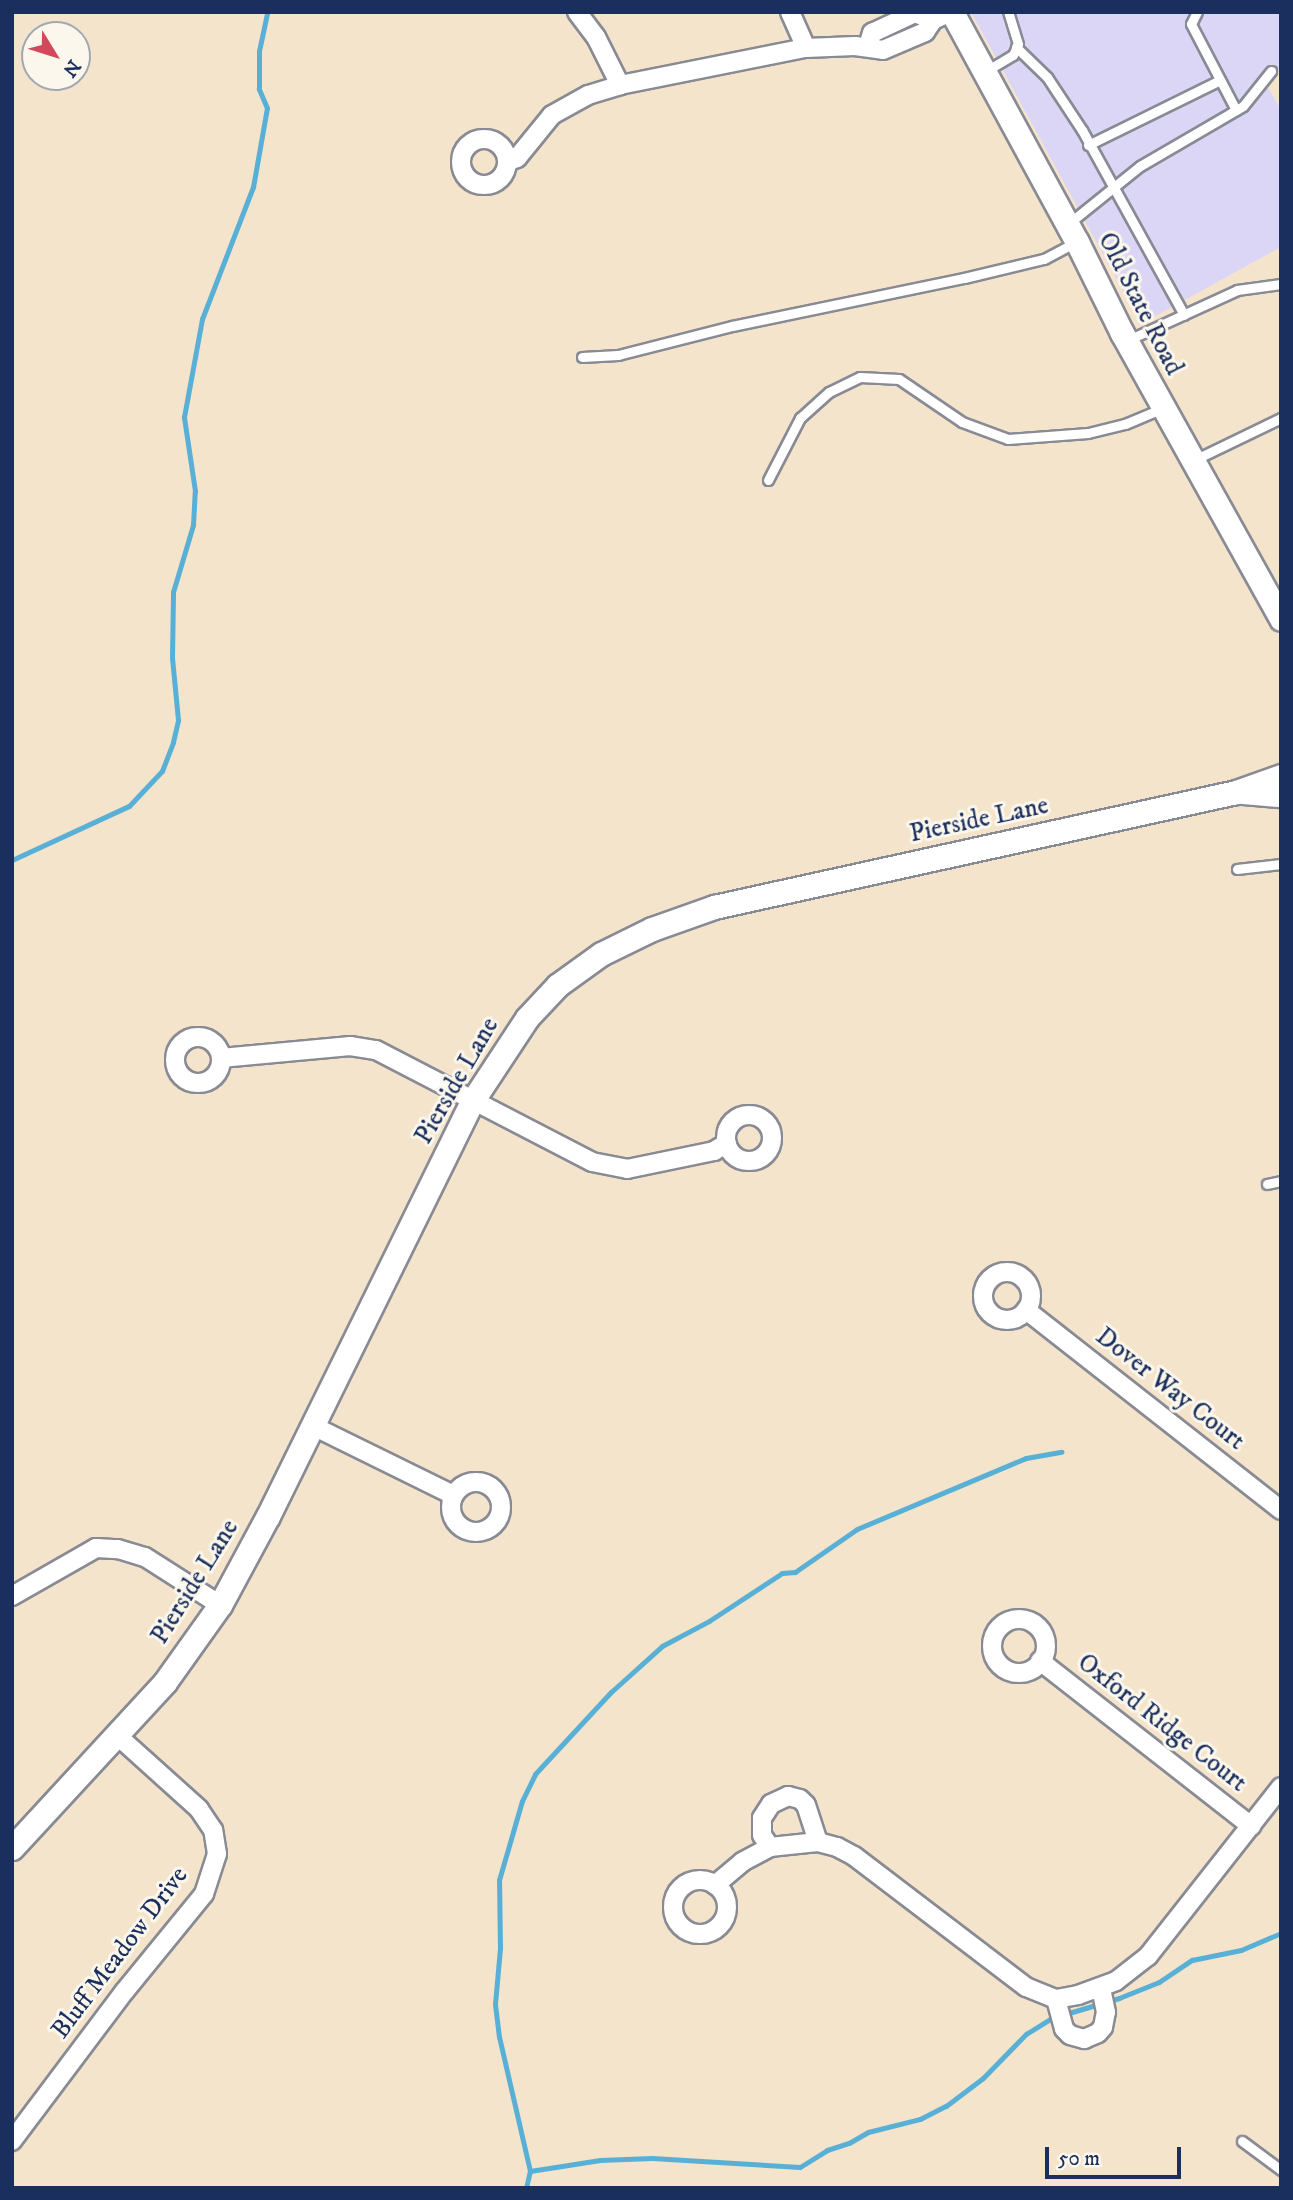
<!DOCTYPE html>
<html>
<head>
<meta charset="utf-8">
<style>
  body { margin:0 }
  #map { position:relative; width:1293px; height:2200px; overflow:hidden; background:#f4e4cb; font-family:"IM FELL DW Pica",serif }
  div>[style] { position:absolute }
  .built>* { inset:0; background:#dcd6f6 }
  .stream>* { height:5px; margin:-2.5px; padding:0 2.5px; transform-origin:2.5px; border-radius:2.5px; background:#59b0d6 }
  .roads { filter:drop-shadow(2px 0 #888a94) drop-shadow(-2px 0 #888a94) drop-shadow(0 2px #888a94) drop-shadow(0 -2px #888a94) }
  .service>* { height:9px; margin:-4.5px; padding:0 4.5px; transform-origin:4.5px; border-radius:4.5px; background:#fff }
  .minor>* { height:18px; margin:-9px; padding:0 9px; transform-origin:9px; border-radius:9px; background:#fff }
  .minor>.ring { margin:-9px; padding:0; box-sizing:content-box; background:none; border:18px solid #fff; border-radius:50% }
  .tertiary>* { height:23px; margin:-11.5px; padding:0 11.5px; transform-origin:11.5px; border-radius:11.5px; background:#fff }
  span { translate:-50% -50%; white-space:nowrap; text-align:center; line-height:1.15; -webkit-text-stroke:6px #fbf7ec; paint-order:stroke }
  .street-label { font-size:26px; color:#1b2f5e }
  .frame { position:absolute; inset:0; border:14px solid #1b2f5e; pointer-events:none }
  .north { position:absolute; left:21px; top:21px; width:70px; height:70px; box-sizing:border-box; background:#fbf7ec; border:2px solid #a1a7b3; border-radius:50%; rotate:128deg; font-size:19px; font-weight:700; line-height:28px; text-align:center; color:#1b2f5e }
  .north::after { content:''; display:block; margin:auto; width:24px; height:32px; background:#d1495b; clip-path:polygon(50% 0,100% 100%,50% 72%,0 100%) }
  .scale { position:absolute; left:1045px; top:2147px; width:136px; height:32px; box-sizing:border-box; border:4px solid #1b2f5e; border-top:0; padding-left:9px; font-size:21px; line-height:24px; white-space:nowrap; color:#1b2f5e; -webkit-text-stroke:5px #fbf7ec; paint-order:stroke }
</style>
</head>
<body>
<div id="map">
  <div class="built">
    <div style="clip-path:polygon(971px 12px,1281px 12px,1281px 68px,1267px 86px,1281px 110px,1281px 247px,1141px 324px)"></div>
  </div>
  <div class="stream">
    <div style="left:12px;top:860px;width:129px;rotate:-24.8deg"></div>
    <div style="left:129px;top:806px;width:48px;rotate:-46.7deg"></div>
    <div style="left:162px;top:771px;width:31px;rotate:-69deg"></div>
    <div style="left:173px;top:742px;width:23px;rotate:-77deg"></div>
    <div style="left:178px;top:720px;width:62px;rotate:-95.5deg"></div>
    <div style="left:172px;top:658px;width:66px;rotate:-89.1deg"></div>
    <div style="left:173px;top:592px;width:70px;rotate:-73.4deg"></div>
    <div style="left:193px;top:525px;width:34px;rotate:-87deg"></div>
    <div style="left:195px;top:491px;width:75px;rotate:-98.5deg"></div>
    <div style="left:184px;top:417px;width:100px;rotate:-79.6deg"></div>
    <div style="left:202px;top:319px;width:142px;rotate:-68.9deg"></div>
    <div style="left:253px;top:187px;width:80px;rotate:-80deg"></div>
    <div style="left:267px;top:108px;width:21px;rotate:-113deg"></div>
    <div style="left:259px;top:89px;width:38px;rotate:-90deg"></div>
    <div style="left:259px;top:51px;width:40px;rotate:-78deg"></div>
    <div style="left:530px;top:2171px;width:71px;rotate:-8.9deg"></div>
    <div style="left:600px;top:2160px;width:52px;rotate:-2.2deg"></div>
    <div style="left:652px;top:2158px;width:148px;rotate:3.5deg"></div>
    <div style="left:800px;top:2167px;width:32px;rotate:-32deg"></div>
    <div style="left:827px;top:2150px;width:23px;rotate:-18deg"></div>
    <div style="left:849px;top:2143px;width:22px;rotate:-30deg"></div>
    <div style="left:868px;top:2132px;width:54px;rotate:-14deg"></div>
    <div style="left:920px;top:2119px;width:29px;rotate:-27deg"></div>
    <div style="left:946px;top:2106px;width:46px;rotate:-37.1deg"></div>
    <div style="left:983px;top:2078px;width:62px;rotate:-45.7deg"></div>
    <div style="left:1026px;top:2034px;width:31px;rotate:-32deg"></div>
    <div style="left:1052px;top:2018px;width:70px;rotate:-16.6deg"></div>
    <div style="left:1119px;top:1998px;width:43px;rotate:-21.8deg"></div>
    <div style="left:1159px;top:1982px;width:40px;rotate:-34deg"></div>
    <div style="left:1192px;top:1960px;width:50px;rotate:-11.5deg"></div>
    <div style="left:1241px;top:1950px;width:43px;rotate:-23deg"></div>
    <div style="left:526px;top:2188px;width:17px;rotate:-77deg"></div>
    <div style="left:530px;top:2171px;width:138px;rotate:-103deg"></div>
    <div style="left:499px;top:2037px;width:33px;rotate:-97deg"></div>
    <div style="left:495px;top:2004px;width:56px;rotate:-84.9deg"></div>
    <div style="left:500px;top:1948px;width:68px;rotate:-90.8deg"></div>
    <div style="left:499px;top:1880px;width:82px;rotate:-73.8deg"></div>
    <div style="left:522px;top:1801px;width:30px;rotate:-64deg"></div>
    <div style="left:535px;top:1774px;width:112px;rotate:-47.2deg"></div>
    <div style="left:611px;top:1692px;width:69px;rotate:-42deg"></div>
    <div style="left:662px;top:1646px;width:53px;rotate:-28deg"></div>
    <div style="left:709px;top:1621px;width:87px;rotate:-33.3deg"></div>
    <div style="left:782px;top:1573px;width:13px;rotate:-4deg"></div>
    <div style="left:795px;top:1572px;width:75px;rotate:-34.7deg"></div>
    <div style="left:857px;top:1529px;width:183px;rotate:-22.8deg"></div>
    <div style="left:1026px;top:1458px;width:36px;rotate:-10deg"></div>
  </div>
  <div class="roads">
    <div class="service">
      <div style="left:1197px;top:12px;width:13px;rotate:117deg"></div>
      <div style="left:1191px;top:24px;width:97px;rotate:62.4deg"></div>
      <div style="left:1016px;top:47px;width:43px;rotate:44.1deg"></div>
      <div style="left:1047px;top:77px;width:64px;rotate:56.6deg"></div>
      <div style="left:1082px;top:130px;width:211px;rotate:61.1deg"></div>
      <div style="left:986px;top:71px;width:31px;rotate:-31deg"></div>
      <div style="left:1013px;top:55px;width:12px;rotate:-66deg"></div>
      <div style="left:1018px;top:44px;width:34px;rotate:-107deg"></div>
      <div style="left:1088px;top:145px;width:147px;rotate:-26.2deg"></div>
      <div style="left:1068px;top:224px;width:92px;rotate:-38.9deg"></div>
      <div style="left:1140px;top:166px;width:119px;rotate:-30.2deg"></div>
      <div style="left:1243px;top:106px;width:45px;rotate:-51.3deg"></div>
      <div style="left:1128px;top:340px;width:120px;rotate:-24.6deg"></div>
      <div style="left:1237px;top:290px;width:44px;rotate:-7.8deg"></div>
      <div style="left:582px;top:357px;width:36px;rotate:-3deg"></div>
      <div style="left:618px;top:355px;width:118px;rotate:-14.3deg"></div>
      <div style="left:732px;top:326px;width:237px;rotate:-11.7deg"></div>
      <div style="left:964px;top:278px;width:82px;rotate:-13.4deg"></div>
      <div style="left:1044px;top:259px;width:36px;rotate:-28deg"></div>
      <div style="left:1194px;top:460px;width:97px;rotate:-25.8deg"></div>
      <div style="left:768px;top:480px;width:70px;rotate:-62.7deg"></div>
      <div style="left:800px;top:418px;width:39px;rotate:-42deg"></div>
      <div style="left:829px;top:392px;width:34px;rotate:-26deg"></div>
      <div style="left:860px;top:377px;width:39px;rotate:3deg"></div>
      <div style="left:899px;top:379px;width:76px;rotate:34.3deg"></div>
      <div style="left:962px;top:422px;width:49px;rotate:20.3deg"></div>
      <div style="left:1008px;top:439px;width:80px;rotate:-4.3deg"></div>
      <div style="left:1088px;top:433px;width:38px;rotate:-14deg"></div>
      <div style="left:1125px;top:424px;width:41px;rotate:-22.8deg"></div>
      <div style="left:1237px;top:869px;width:44px;rotate:-6.5deg"></div>
      <div style="left:1267px;top:1184px;width:14px;rotate:-12deg"></div>
      <div style="left:1242px;top:2141px;width:49px;rotate:36.6deg"></div>
    </div>
    <div class="minor">
      <div style="left:577px;top:12px;width:31px;rotate:53deg"></div>
      <div style="left:596px;top:37px;width:54px;rotate:63.4deg"></div>
      <div style="left:790px;top:12px;width:39px;rotate:66deg"></div>
      <div style="left:868px;top:46px;width:14px;rotate:-73deg"></div>
      <div style="left:872px;top:33px;width:47px;rotate:-24.9deg"></div>
      <div style="left:915px;top:13px;width:19px;rotate:21deg"></div>
      <div class="ring" style="left:461px;top:139px;width:28px;height:28px"></div>
      <div style="left:507px;top:162px;width:11px;rotate:-22deg"></div>
      <div style="left:517px;top:158px;width:55px;rotate:-50.9deg"></div>
      <div style="left:552px;top:115px;width:41px;rotate:-29.1deg"></div>
      <div style="left:588px;top:95px;width:34px;rotate:-17deg"></div>
      <div style="left:620px;top:85px;width:190px;rotate:-11.3deg"></div>
      <div style="left:806px;top:48px;width:49px;rotate:-2.3deg"></div>
      <div style="left:855px;top:46px;width:28px;rotate:8deg"></div>
      <div style="left:883px;top:50px;width:46px;rotate:-23.2deg"></div>
      <div style="left:925px;top:32px;width:14px;rotate:-56deg"></div>
      <div style="left:933px;top:20px;width:19px;rotate:-25deg"></div>
      <div class="ring" style="left:175px;top:1037px;width:28px;height:28px"></div>
      <div style="left:221px;top:1058px;width:130px;rotate:-5.3deg"></div>
      <div style="left:350px;top:1046px;width:26px;rotate:9deg"></div>
      <div style="left:376px;top:1050px;width:243px;rotate:27.4deg"></div>
      <div style="left:592px;top:1162px;width:36px;rotate:11deg"></div>
      <div style="left:627px;top:1169px;width:89px;rotate:-11.7deg"></div>
      <div style="left:714px;top:1151px;width:15px;rotate:-32deg"></div>
      <div class="ring" style="left:726px;top:1115px;width:28px;height:28px"></div>
      <div class="ring" style="left:983px;top:1272px;width:30px;height:30px"></div>
      <div style="left:1026px;top:1310px;width:324px;rotate:38.1deg"></div>
      <div style="left:313px;top:1426px;width:156px;rotate:26.2deg"></div>
      <div class="ring" style="left:451px;top:1482px;width:32px;height:32px"></div>
      <div style="left:12px;top:1596px;width:97px;rotate:-29.7deg"></div>
      <div style="left:96px;top:1548px;width:22px;rotate:3deg"></div>
      <div style="left:118px;top:1549px;width:28px;rotate:17deg"></div>
      <div style="left:145px;top:1557px;width:89px;rotate:32.6deg"></div>
      <div class="ring" style="left:992px;top:1619px;width:36px;height:36px"></div>
      <div style="left:1040px;top:1661px;width:268px;rotate:38deg"></div>
      <div style="left:770px;top:1847px;width:14px;rotate:-124deg"></div>
      <div style="left:762px;top:1835px;width:17px;rotate:-90deg"></div>
      <div style="left:762px;top:1818px;width:17px;rotate:-57deg"></div>
      <div style="left:771px;top:1804px;width:19px;rotate:-25deg"></div>
      <div style="left:788px;top:1796px;width:12px;rotate:14deg"></div>
      <div style="left:800px;top:1799px;width:8px;rotate:45deg"></div>
      <div style="left:806px;top:1805px;width:39px;rotate:72deg"></div>
      <div class="ring" style="left:673px;top:1880px;width:36px;height:36px"></div>
      <div style="left:715px;top:1885px;width:35px;rotate:-40deg"></div>
      <div style="left:742px;top:1862px;width:32px;rotate:-28deg"></div>
      <div style="left:770px;top:1847px;width:48px;rotate:-5.9deg"></div>
      <div style="left:818px;top:1842px;width:20px;rotate:15deg"></div>
      <div style="left:837px;top:1847px;width:19px;rotate:28deg"></div>
      <div style="left:854px;top:1856px;width:216px;rotate:37.3deg"></div>
      <div style="left:1026px;top:1987px;width:32px;rotate:22deg"></div>
      <div style="left:1056px;top:1999px;width:22px;rotate:-10deg"></div>
      <div style="left:1078px;top:1995px;width:40px;rotate:-20.2deg"></div>
      <div style="left:1116px;top:1981px;width:41px;rotate:-38deg"></div>
      <div style="left:1148px;top:1956px;width:215px;rotate:-51.8deg"></div>
      <div style="left:1056px;top:1999px;width:31px;rotate:75deg"></div>
      <div style="left:1064px;top:2029px;width:8px;rotate:45deg"></div>
      <div style="left:1070px;top:2035px;width:15px;rotate:16deg"></div>
      <div style="left:1084px;top:2039px;width:15px;rotate:-23deg"></div>
      <div style="left:1098px;top:2033px;width:8px;rotate:-50deg"></div>
      <div style="left:1103px;top:2027px;width:15px;rotate:-79deg"></div>
      <div style="left:1106px;top:2012px;width:25px;rotate:-102deg"></div>
      <div style="left:12px;top:2141px;width:186px;rotate:-53.1deg"></div>
      <div style="left:124px;top:1992px;width:127px;rotate:-50.8deg"></div>
      <div style="left:204px;top:1894px;width:42px;rotate:-72deg"></div>
      <div style="left:217px;top:1854px;width:24px;rotate:-99deg"></div>
      <div style="left:213px;top:1830px;width:25px;rotate:-124deg"></div>
      <div style="left:199px;top:1809px;width:109px;rotate:-138deg"></div>
    </div>
    <div class="tertiary">
      <div style="left:952px;top:12px;width:262px;rotate:61.5deg"></div>
      <div style="left:1077px;top:242px;width:102px;rotate:63.7deg"></div>
      <div style="left:1122px;top:333px;width:327px;rotate:60.9deg"></div>
      <div style="left:1243px;top:792px;width:38px;rotate:5deg"></div>
      <div style="left:12px;top:1848px;width:226px;rotate:-47.3deg"></div>
      <div style="left:165px;top:1682px;width:95px;rotate:-54.5deg"></div>
      <div style="left:220px;top:1605px;width:101px;rotate:-61.7deg"></div>
      <div style="left:268px;top:1516px;width:464px;rotate:-63.8deg"></div>
      <div style="left:473px;top:1100px;width:98px;rotate:-56.6deg"></div>
      <div style="left:527px;top:1018px;width:45px;rotate:-46.8deg"></div>
      <div style="left:558px;top:985px;width:53px;rotate:-35.8deg"></div>
      <div style="left:601px;top:954px;width:57px;rotate:-26.1deg"></div>
      <div style="left:652px;top:929px;width:66px;rotate:-19.5deg"></div>
      <div style="left:714px;top:907px;width:535px;rotate:-12.42deg"></div>
      <div style="left:1236px;top:792px;width:48px;rotate:-19.6deg"></div>
    </div>
  </div>
  <div class="street-label">
    <span style="left:1140px;top:304px;rotate:63deg">Old State Road</span>
    <span style="left:979px;top:820px;rotate:-12deg">Pierside Lane</span>
    <span style="left:457px;top:1081px;rotate:-60deg">Pierside Lane</span>
    <span style="left:1170px;top:1389px;rotate:38deg">Dover Way Court</span>
    <span style="left:195px;top:1582px;rotate:-58deg">Pierside Lane</span>
    <span style="left:1162px;top:1723px;rotate:38deg">Oxford Ridge Court</span>
    <span style="left:120px;top:1953px;rotate:-53deg">Bluff Meadow Drive</span>
  </div>
  <div class="frame"></div>
  <div class="north">N</div>
  <div class="scale">50 m</div>
</div>
</body>
</html>
